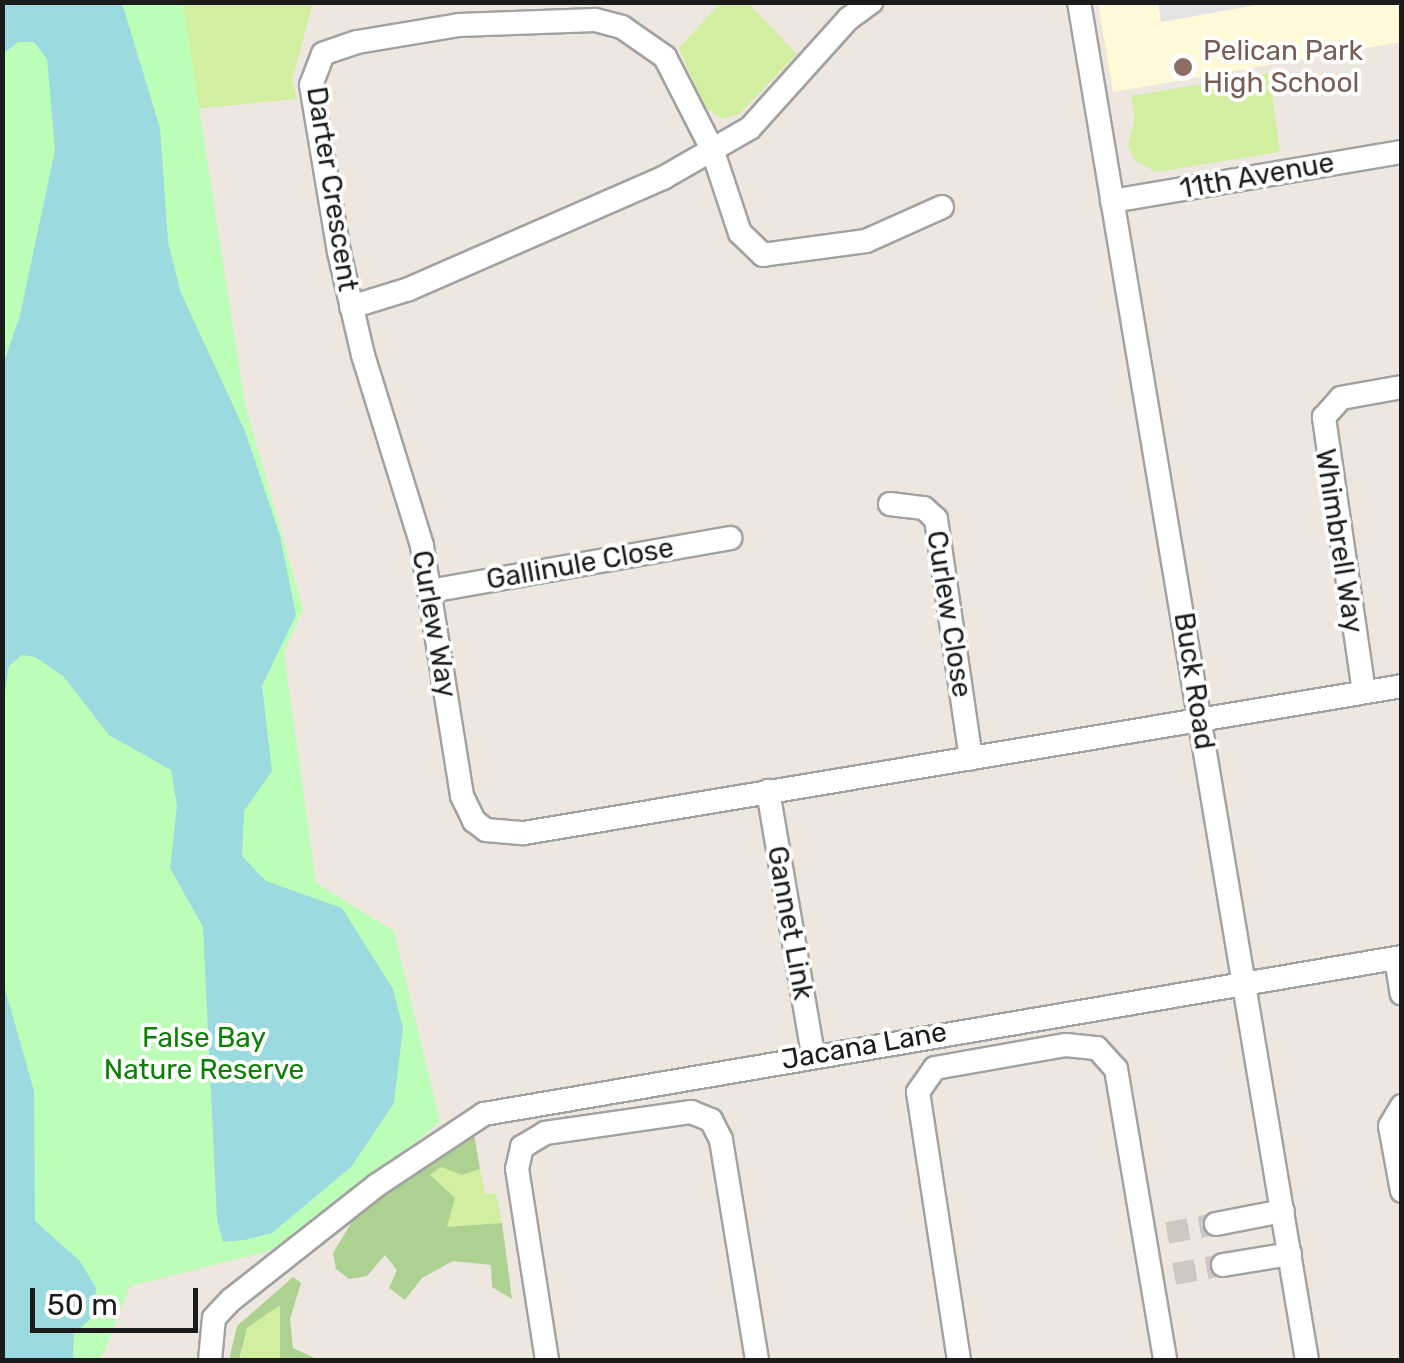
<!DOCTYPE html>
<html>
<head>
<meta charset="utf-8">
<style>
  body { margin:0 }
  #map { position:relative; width:1404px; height:1363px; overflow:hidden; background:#eee7df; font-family:Rubik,sans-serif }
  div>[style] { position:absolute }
  .education>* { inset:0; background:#fff9d8 }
  .grass>* { inset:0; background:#d2eea0 }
  .forest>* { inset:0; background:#add190 }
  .park>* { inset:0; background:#bcfeb7 }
  .parking>* { inset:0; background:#e3e3e3 }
  .water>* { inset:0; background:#9bdbe0 }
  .minor-tunnel>* { height:22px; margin-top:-11px; transform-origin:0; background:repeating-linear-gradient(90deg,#cec8c2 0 22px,transparent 0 33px) }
  .roads { filter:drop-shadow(2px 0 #a2a2a2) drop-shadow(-2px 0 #a2a2a2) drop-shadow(0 2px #a2a2a2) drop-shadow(0 -2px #a2a2a2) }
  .minor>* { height:22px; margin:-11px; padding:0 11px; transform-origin:11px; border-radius:11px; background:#fff }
  .dots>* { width:28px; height:28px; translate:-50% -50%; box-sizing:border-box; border:5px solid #fff; border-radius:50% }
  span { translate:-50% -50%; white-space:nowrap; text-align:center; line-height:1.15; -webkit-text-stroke:8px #fff; paint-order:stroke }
  .education-label { font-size:28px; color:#785e54 }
  .left { translate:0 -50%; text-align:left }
  .street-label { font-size:28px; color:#1b1b1b }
  .park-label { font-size:28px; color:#0a8102 }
  .frame { position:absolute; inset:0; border:5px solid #1b1b1b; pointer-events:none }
  .scale { position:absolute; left:30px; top:1288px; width:168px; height:45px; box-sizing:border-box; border:5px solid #1b1b1b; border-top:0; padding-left:12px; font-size:30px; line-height:35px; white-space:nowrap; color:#1b1b1b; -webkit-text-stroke:8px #fff; paint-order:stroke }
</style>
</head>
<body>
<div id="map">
  <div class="education">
    <div style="clip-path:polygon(1098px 3px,1401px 3px,1401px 42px,1113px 92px)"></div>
  </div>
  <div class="grass">
    <div style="clip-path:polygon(747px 2px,797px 54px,739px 114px,723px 119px,703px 106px,679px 48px,720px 3px)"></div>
    <div style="clip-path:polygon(136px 3px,313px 3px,292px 80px,297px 99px,181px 110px)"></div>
    <div style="clip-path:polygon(1269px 73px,1280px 152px,1156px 172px,1134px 160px,1128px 145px,1135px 118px,1131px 96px)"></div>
    <div style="clip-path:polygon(441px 1167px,462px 1175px,480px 1169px,485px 1194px,496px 1193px,502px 1223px,447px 1227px,430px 1175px)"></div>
    <div style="clip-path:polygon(280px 1304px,280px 1360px,240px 1360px,246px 1328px)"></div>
  </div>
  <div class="forest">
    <div style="clip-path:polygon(474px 1134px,480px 1169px,462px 1175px,441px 1167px,430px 1175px,455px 1198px,447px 1227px,502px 1223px,512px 1299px,492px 1287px,491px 1265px,453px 1261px,422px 1278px,405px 1300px,389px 1288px,397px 1270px,385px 1255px,367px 1276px,349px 1279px,336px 1269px,333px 1253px,364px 1202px,451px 1137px)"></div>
    <div style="clip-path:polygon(293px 1277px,301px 1283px,290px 1319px,293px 1348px,319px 1360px,280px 1360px,280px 1305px,247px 1328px,239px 1360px,229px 1360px,237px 1326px)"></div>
  </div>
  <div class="park">
    <div style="clip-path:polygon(3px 3px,183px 3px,245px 404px,303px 609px,284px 653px,316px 883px,394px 931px,440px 1122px,289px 1246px,130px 1286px,101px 1360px,3px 1360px)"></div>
  </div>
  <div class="parking">
    <div style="clip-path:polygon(1158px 2px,1268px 2px,1268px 3px,1161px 22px)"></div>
  </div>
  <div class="water">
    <div style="clip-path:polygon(3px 2px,122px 3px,160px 128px,168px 242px,181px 293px,245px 431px,280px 536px,296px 615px,262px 686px,272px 771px,244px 811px,242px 856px,266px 881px,342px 908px,393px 989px,403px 1028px,394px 1103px,351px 1167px,272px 1233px,245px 1240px,223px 1242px,217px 1219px,203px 927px,170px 868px,177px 806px,171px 770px,109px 735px,63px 676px,35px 657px,22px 655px,9px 666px,3px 703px,3px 365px,20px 315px,55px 150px,47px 59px,34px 42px,18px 42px,3px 54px)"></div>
    <div style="clip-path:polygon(3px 982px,34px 1091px,35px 1221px,80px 1261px,96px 1288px,94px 1316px,74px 1334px,73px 1360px,3px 1360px)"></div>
  </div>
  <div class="minor-tunnel">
    <div style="left:1167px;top:1233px;width:50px;rotate:-10.4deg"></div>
    <div style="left:1174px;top:1274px;width:50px;rotate:-10.4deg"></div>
  </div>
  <div class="roads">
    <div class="minor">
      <div style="left:1079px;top:2px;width:1377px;rotate:80.47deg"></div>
      <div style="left:1112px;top:201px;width:294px;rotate:-9.6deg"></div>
      <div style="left:942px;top:207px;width:83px;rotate:155.9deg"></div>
      <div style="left:866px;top:241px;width:104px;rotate:172.3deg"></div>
      <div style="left:763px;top:255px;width:32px;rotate:-136deg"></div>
      <div style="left:740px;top:233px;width:89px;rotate:-108.4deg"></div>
      <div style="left:712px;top:149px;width:103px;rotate:-117.1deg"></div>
      <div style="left:665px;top:57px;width:52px;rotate:-145.1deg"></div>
      <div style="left:622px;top:27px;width:28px;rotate:-165deg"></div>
      <div style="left:595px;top:20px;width:136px;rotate:177.9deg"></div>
      <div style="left:459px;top:25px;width:103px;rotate:170.5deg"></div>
      <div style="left:357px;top:42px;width:36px;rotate:161deg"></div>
      <div style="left:323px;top:54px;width:33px;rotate:111deg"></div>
      <div style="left:311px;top:85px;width:169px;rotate:80.5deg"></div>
      <div style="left:339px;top:252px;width:106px;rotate:76.9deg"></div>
      <div style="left:363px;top:355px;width:200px;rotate:72.8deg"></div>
      <div style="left:422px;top:546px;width:253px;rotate:80.9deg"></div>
      <div style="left:462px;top:796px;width:28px;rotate:64deg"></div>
      <div style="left:474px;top:821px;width:15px;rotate:37deg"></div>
      <div style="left:486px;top:830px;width:38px;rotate:5deg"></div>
      <div style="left:524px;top:833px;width:890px;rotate:-9.5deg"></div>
      <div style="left:351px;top:307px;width:61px;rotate:-17.2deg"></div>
      <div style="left:409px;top:289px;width:277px;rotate:-23.6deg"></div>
      <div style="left:663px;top:178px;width:100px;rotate:-29.9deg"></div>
      <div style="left:750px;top:128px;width:147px;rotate:-48deg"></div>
      <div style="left:848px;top:19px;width:29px;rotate:-36deg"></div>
      <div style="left:890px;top:504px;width:34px;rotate:7deg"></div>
      <div style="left:924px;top:508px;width:16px;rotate:43deg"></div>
      <div style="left:936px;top:519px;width:242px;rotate:81.7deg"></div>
      <div style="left:430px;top:591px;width:305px;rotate:-10deg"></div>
      <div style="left:1364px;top:692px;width:278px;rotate:-98.3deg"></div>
      <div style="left:1324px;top:417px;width:25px;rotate:-48deg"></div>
      <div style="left:1341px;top:398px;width:62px;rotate:-10.2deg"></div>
      <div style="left:768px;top:791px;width:268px;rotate:80.3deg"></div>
      <div style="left:1396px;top:958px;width:36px;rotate:81deg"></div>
      <div style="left:1402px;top:1106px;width:23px;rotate:121deg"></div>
      <div style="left:1390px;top:1126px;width:66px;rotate:79.5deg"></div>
      <div style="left:1216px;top:1224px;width:68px;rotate:-11deg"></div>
      <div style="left:1223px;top:1265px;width:68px;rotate:-9.3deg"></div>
      <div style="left:210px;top:1360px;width:42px;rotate:-84.6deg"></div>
      <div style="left:214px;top:1318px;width:25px;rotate:-47deg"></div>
      <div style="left:231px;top:1300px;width:186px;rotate:-38.2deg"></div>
      <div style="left:377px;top:1185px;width:128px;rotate:-33.6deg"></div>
      <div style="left:484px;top:1114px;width:931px;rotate:-9.71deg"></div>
      <div style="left:547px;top:1360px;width:193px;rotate:-98.9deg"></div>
      <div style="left:517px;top:1169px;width:23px;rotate:-77deg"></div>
      <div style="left:522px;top:1147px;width:27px;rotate:-31deg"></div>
      <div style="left:545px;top:1133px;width:148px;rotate:-8.2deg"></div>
      <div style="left:691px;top:1112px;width:22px;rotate:22deg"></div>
      <div style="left:711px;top:1120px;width:22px;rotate:63deg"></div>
      <div style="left:721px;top:1140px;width:223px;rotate:80.7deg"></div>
      <div style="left:959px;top:1360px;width:271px;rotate:-98.7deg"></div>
      <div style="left:918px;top:1092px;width:29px;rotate:-55deg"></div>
      <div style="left:935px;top:1068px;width:133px;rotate:-10deg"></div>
      <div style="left:1066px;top:1045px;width:31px;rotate:6deg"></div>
      <div style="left:1097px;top:1048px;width:28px;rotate:48deg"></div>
      <div style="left:1116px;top:1069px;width:295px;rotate:80.4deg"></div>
    </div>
  </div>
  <div class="dots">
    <div style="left:1183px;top:67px;background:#8d6e63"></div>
  </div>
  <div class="education-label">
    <span class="left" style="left:1203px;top:67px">Pelican Park<br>High School</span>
  </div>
  <div class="street-label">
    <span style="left:1257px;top:176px;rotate:-10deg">11th Avenue</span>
    <span style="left:332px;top:189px;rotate:81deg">Darter Crescent</span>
    <span style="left:1339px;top:541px;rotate:81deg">Whimbrell Way</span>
    <span style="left:580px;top:564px;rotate:-10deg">Gallinule Close</span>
    <span style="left:949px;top:614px;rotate:81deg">Curlew Close</span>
    <span style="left:434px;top:624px;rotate:80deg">Curlew Way</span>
    <span style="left:1194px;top:681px;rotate:81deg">Buck Road</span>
    <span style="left:790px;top:923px;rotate:80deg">Gannet Link</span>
    <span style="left:864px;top:1046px;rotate:-10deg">Jacana Lane</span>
  </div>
  <div class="park-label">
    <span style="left:204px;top:1054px">False Bay<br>Nature Reserve</span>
  </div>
  <div class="frame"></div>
  <div class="scale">50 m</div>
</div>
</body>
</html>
